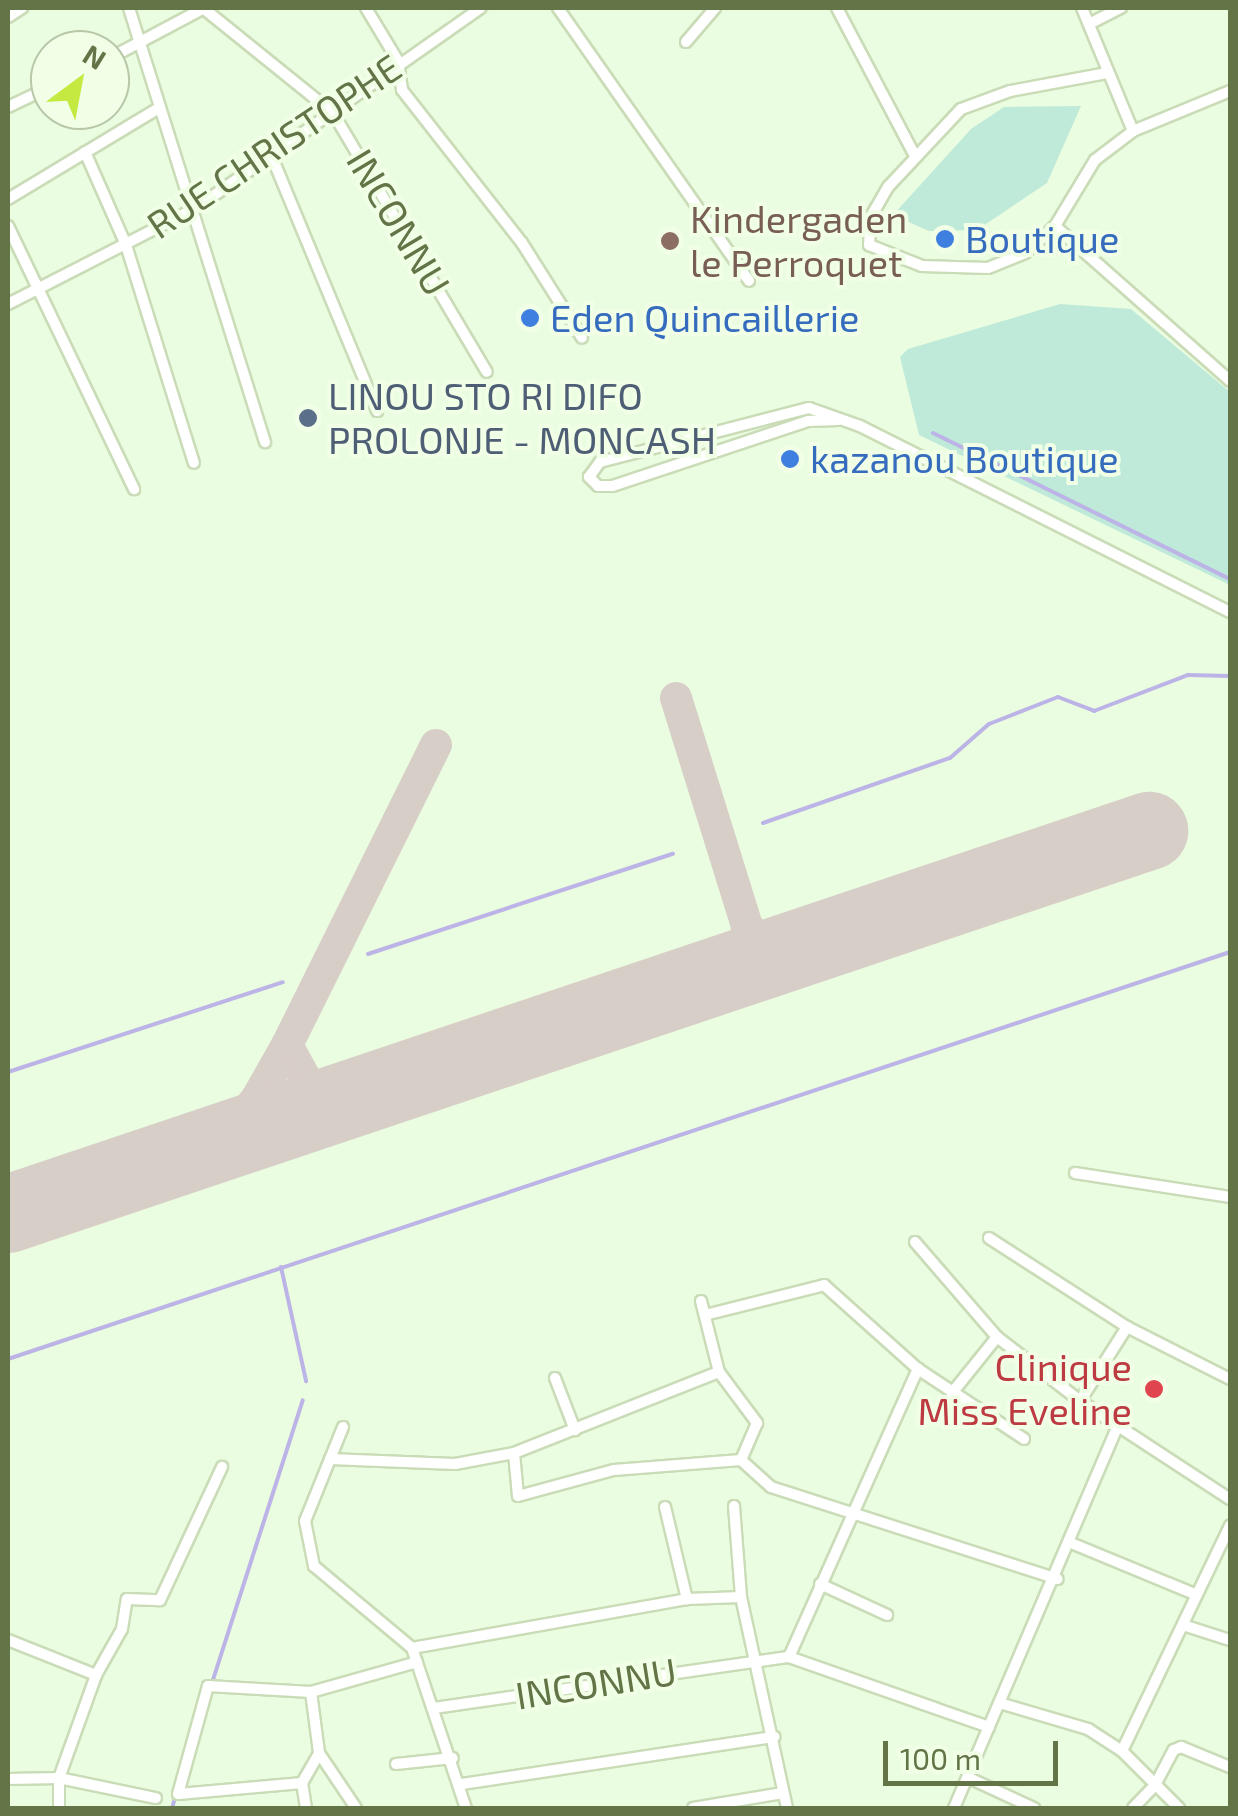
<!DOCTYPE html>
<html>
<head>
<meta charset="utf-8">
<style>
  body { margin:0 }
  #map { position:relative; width:1238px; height:1816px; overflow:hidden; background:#ebfde0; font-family:"Exo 2",sans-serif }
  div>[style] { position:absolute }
  .green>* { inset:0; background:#bfead9 }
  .stream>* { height:4px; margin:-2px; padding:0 2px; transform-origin:2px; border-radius:2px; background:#bcb4e6 }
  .taxiway>* { height:32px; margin:-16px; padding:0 16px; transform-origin:16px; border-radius:16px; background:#d8cec8 }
  .runway>* { height:78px; margin:-39px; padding:0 39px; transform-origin:39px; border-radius:39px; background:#d8cec8 }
  .roads { filter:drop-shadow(2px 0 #cadcb7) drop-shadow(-2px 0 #cadcb7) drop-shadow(0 2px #cadcb7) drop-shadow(0 -2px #cadcb7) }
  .street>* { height:10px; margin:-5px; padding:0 5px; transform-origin:5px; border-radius:5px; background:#fff }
  .dots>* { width:28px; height:28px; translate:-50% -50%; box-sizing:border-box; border:5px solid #f0ffe6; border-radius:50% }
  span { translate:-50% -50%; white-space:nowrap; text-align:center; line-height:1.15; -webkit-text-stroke:8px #f0ffe6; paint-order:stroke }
  .street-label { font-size:38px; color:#637447 }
  .education-label { font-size:38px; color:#785e54 }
  .left { translate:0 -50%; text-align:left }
  .shop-label { font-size:38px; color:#366cbe }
  .service-label { font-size:38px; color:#4e5e75 }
  .health-label { font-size:38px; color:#be3a42 }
  .right { translate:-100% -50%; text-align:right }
  .frame { position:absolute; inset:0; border:10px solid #637447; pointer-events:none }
  .north { position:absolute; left:30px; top:30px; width:100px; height:100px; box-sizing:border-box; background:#f0ffe6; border:2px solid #b8c7a6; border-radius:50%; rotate:32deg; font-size:28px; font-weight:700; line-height:40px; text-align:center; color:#637447 }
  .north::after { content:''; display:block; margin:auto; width:35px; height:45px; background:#c4ea41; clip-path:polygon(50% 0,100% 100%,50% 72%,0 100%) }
  .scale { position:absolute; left:883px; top:1741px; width:175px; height:45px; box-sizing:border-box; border:5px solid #637447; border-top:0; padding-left:12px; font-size:30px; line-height:35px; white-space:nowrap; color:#637447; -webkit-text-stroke:8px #f0ffe6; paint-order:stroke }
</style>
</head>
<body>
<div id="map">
  <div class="green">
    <div style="clip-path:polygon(1081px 106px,1047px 183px,977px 230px,929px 231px,893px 215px,971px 129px,1004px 107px)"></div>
    <div style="clip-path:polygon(1060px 304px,1131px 309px,1230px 392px,1230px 585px,919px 435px,900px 357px,908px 349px)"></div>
  </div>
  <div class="stream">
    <div style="left:933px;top:433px;width:331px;rotate:26.2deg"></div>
    <div style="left:763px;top:823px;width:198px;rotate:-19.2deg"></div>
    <div style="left:950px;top:758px;width:52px;rotate:-41.1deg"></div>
    <div style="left:989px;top:724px;width:74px;rotate:-21.4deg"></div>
    <div style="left:1058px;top:697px;width:39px;rotate:21deg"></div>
    <div style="left:1094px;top:711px;width:101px;rotate:-21deg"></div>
    <div style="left:1188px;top:675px;width:42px;rotate:1.4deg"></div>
    <div style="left:368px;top:954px;width:321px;rotate:-18.2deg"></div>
    <div style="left:8px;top:1072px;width:289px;rotate:-18.1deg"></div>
    <div style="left:281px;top:1267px;width:117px;rotate:77.6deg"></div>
    <div style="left:8px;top:1359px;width:1288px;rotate:-18.42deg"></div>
    <div style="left:211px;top:1686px;width:300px;rotate:-72.2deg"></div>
    <div style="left:172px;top:1808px;width:14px;rotate:-73deg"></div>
  </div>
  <div class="taxiway">
    <div style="left:676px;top:698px;width:239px;rotate:72.7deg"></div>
    <div style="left:747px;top:926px;width:21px;rotate:49deg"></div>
    <div style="left:761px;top:942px;width:34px;rotate:14deg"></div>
    <div style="left:723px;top:974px;width:30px;rotate:-44deg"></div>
    <div style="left:745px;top:953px;width:27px;rotate:-86deg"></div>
    <div style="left:287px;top:1045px;width:48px;rotate:61.3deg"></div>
    <div style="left:310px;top:1087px;width:38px;rotate:22deg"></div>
    <div style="left:222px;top:1142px;width:56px;rotate:-51.5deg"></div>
    <div style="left:257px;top:1098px;width:61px;rotate:-60.5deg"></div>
    <div style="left:287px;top:1045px;width:335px;rotate:-63.6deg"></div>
  </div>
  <div class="runway">
    <div style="left:8px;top:1214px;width:1204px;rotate:-18.56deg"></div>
  </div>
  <div class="roads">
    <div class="street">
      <div style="left:129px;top:8px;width:455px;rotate:72.6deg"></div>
      <div style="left:203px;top:8px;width:167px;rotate:38.9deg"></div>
      <div style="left:333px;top:113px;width:301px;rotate:59.3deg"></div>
      <div style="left:366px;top:8px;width:62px;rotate:58.9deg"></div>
      <div style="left:398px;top:61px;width:29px;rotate:82deg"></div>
      <div style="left:402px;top:90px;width:194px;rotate:51.9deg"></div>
      <div style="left:522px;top:243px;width:112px;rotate:57.7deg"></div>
      <div style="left:558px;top:8px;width:333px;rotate:55deg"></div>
      <div style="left:837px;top:8px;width:165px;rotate:62.2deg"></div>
      <div style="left:1082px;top:8px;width:133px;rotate:67.5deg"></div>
      <div style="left:8px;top:17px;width:17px;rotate:-33deg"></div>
      <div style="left:1089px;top:24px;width:36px;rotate:-27deg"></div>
      <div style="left:686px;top:42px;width:45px;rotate:-49.5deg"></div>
      <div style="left:110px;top:58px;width:106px;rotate:-28deg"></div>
      <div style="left:1107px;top:73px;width:99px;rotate:169.5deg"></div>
      <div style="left:1010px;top:91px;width:52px;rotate:159.8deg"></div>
      <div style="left:961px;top:109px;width:107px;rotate:133.1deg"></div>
      <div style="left:888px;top:187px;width:34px;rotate:120deg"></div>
      <div style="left:871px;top:216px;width:29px;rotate:94deg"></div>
      <div style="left:869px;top:245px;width:57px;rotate:21.6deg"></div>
      <div style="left:922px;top:266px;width:66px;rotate:1.7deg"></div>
      <div style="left:988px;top:268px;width:40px;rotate:-22deg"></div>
      <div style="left:1025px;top:253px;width:40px;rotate:-42deg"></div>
      <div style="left:1055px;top:226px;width:77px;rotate:-58.8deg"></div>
      <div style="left:1095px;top:160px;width:48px;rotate:-37.3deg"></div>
      <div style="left:1133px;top:131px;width:105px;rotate:-22.4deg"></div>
      <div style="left:8px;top:107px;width:47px;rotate:-25.5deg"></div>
      <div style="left:85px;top:152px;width:102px;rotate:66.2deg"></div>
      <div style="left:126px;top:245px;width:228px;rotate:72.7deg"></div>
      <div style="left:272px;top:157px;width:275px;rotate:67.5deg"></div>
      <div style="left:8px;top:199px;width:174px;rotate:-31.1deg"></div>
      <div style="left:8px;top:226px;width:292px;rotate:64.4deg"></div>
      <div style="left:1055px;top:226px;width:234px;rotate:41.5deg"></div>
      <div style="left:8px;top:304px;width:211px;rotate:-27.1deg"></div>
      <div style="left:196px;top:208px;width:348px;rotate:-35.1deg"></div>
      <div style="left:838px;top:420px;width:30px;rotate:178deg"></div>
      <div style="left:808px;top:421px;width:206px;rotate:161.6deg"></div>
      <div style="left:613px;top:486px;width:15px;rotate:180deg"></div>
      <div style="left:598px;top:486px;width:13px;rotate:-135deg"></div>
      <div style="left:589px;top:477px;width:19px;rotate:-54deg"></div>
      <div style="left:600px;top:462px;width:216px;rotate:-14.5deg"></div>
      <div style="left:809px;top:408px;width:54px;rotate:19.4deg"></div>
      <div style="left:860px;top:426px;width:414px;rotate:26.7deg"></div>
      <div style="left:1075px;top:1173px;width:157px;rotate:8.8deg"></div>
      <div style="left:989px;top:1238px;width:164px;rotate:32.8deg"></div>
      <div style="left:1127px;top:1327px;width:115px;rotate:26.8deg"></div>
      <div style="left:915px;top:1242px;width:125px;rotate:49.2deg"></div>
      <div style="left:997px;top:1337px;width:105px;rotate:37.6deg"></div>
      <div style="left:1080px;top:1401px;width:179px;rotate:33.2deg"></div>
      <div style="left:701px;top:1301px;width:73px;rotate:75.8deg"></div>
      <div style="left:705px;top:1315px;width:123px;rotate:-14.1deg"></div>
      <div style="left:824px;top:1285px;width:126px;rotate:41.8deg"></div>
      <div style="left:918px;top:1369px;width:127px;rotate:33.4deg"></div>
      <div style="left:555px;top:1378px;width:56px;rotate:69deg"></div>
      <div style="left:952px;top:1393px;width:72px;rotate:-51.2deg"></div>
      <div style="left:1080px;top:1401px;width:88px;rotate:-57.6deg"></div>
      <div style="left:343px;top:1427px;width:101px;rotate:112deg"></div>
      <div style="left:305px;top:1521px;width:46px;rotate:78.7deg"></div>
      <div style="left:314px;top:1566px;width:128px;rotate:39.9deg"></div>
      <div style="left:412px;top:1648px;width:169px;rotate:71.4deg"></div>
      <div style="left:514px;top:1453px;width:43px;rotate:84.7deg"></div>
      <div style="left:518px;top:1496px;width:99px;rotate:-15.2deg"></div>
      <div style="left:614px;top:1470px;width:127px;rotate:-4.5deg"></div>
      <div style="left:741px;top:1460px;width:40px;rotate:42deg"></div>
      <div style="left:771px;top:1487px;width:301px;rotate:17.8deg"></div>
      <div style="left:330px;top:1459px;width:125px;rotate:2.3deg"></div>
      <div style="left:455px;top:1464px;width:60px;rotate:-10.6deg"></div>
      <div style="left:514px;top:1453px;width:220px;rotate:-21.6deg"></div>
      <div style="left:719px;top:1372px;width:64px;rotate:53.3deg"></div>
      <div style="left:757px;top:1423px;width:40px;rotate:113.4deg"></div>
      <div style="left:734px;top:1506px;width:91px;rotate:85.6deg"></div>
      <div style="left:741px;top:1597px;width:216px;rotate:77.7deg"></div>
      <div style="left:665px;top:1507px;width:95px;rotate:76.6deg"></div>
      <div style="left:1071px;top:1543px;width:136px;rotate:22.4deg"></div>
      <div style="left:820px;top:1584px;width:74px;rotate:24.8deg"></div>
      <div style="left:1183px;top:1625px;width:49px;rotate:17.7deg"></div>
      <div style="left:8px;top:1640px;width:95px;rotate:21.7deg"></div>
      <div style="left:412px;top:1648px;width:279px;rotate:-10.1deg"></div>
      <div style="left:687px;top:1599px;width:54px;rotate:-2.1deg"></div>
      <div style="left:789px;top:1657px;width:316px;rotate:-65.9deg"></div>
      <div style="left:311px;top:1692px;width:62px;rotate:82.5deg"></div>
      <div style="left:319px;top:1753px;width:66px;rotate:56.1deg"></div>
      <div style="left:1003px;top:1704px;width:89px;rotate:16.4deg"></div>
      <div style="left:1088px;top:1729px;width:40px;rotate:32.9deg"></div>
      <div style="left:1122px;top:1751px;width:81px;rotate:45deg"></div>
      <div style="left:434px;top:1708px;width:359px;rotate:-8.2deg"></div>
      <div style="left:789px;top:1657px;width:212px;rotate:19.3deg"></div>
      <div style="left:1122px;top:1751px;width:250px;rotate:-64.4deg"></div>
      <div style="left:396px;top:1764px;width:57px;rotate:-6deg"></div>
      <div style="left:969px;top:1778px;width:72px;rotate:24.8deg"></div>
      <div style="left:8px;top:1779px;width:51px;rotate:-1.1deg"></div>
      <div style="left:59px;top:1778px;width:99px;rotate:11.7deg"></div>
      <div style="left:302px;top:1783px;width:124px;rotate:174.9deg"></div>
      <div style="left:178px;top:1794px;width:112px;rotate:-74.5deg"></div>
      <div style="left:208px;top:1686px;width:103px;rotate:3.3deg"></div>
      <div style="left:311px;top:1692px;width:110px;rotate:-15.8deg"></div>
      <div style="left:462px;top:1784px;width:316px;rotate:-8.6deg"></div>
      <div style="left:59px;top:1808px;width:30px;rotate:-90deg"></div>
      <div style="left:59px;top:1778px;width:109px;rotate:-70.2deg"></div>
      <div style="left:96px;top:1675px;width:53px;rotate:-60.5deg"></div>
      <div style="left:122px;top:1629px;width:30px;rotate:-81deg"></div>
      <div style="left:127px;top:1599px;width:33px;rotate:2deg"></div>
      <div style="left:160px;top:1600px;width:147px;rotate:-65deg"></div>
      <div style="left:306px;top:1808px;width:25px;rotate:-99deg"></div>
      <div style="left:302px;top:1783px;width:34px;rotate:-60deg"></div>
      <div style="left:693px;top:1808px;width:91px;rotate:-9.5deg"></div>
      <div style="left:954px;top:1808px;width:417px;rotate:-66.8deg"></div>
      <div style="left:1133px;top:1808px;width:32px;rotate:-46deg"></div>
      <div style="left:1155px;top:1785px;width:40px;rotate:-62deg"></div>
      <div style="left:1174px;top:1750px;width:8px;rotate:-23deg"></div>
      <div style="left:1181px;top:1747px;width:53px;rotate:22.2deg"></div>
    </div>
  </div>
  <div class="dots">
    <div style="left:945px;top:239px;background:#3f7fe0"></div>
    <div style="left:670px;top:241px;background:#8d6e63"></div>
    <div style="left:530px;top:318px;background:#3f7fe0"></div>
    <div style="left:308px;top:418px;background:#5c6f8a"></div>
    <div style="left:790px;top:459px;background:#3f7fe0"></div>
    <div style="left:1154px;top:1389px;background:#e0444e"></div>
  </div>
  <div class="street-label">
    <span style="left:274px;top:146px;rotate:-34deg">RUE CHRISTOPHE</span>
    <span style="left:399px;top:222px;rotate:59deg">INCONNU</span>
    <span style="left:596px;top:1683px;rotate:-9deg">INCONNU</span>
  </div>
  <div class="education-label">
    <span class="left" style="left:690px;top:241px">Kindergaden<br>le Perroquet</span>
  </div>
  <div class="shop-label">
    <span class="left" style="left:965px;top:239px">Boutique</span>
    <span class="left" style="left:550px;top:318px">Eden Quincaillerie</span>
    <span class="left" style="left:810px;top:459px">kazanou Boutique</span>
  </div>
  <div class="service-label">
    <span class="left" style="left:328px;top:418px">LINOU STO RI DIFO<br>PROLONJE - MONCASH</span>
  </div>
  <div class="health-label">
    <span class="right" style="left:1132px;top:1389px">Clinique<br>Miss Eveline</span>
  </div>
  <div class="frame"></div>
  <div class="north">N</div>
  <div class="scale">100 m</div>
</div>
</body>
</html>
